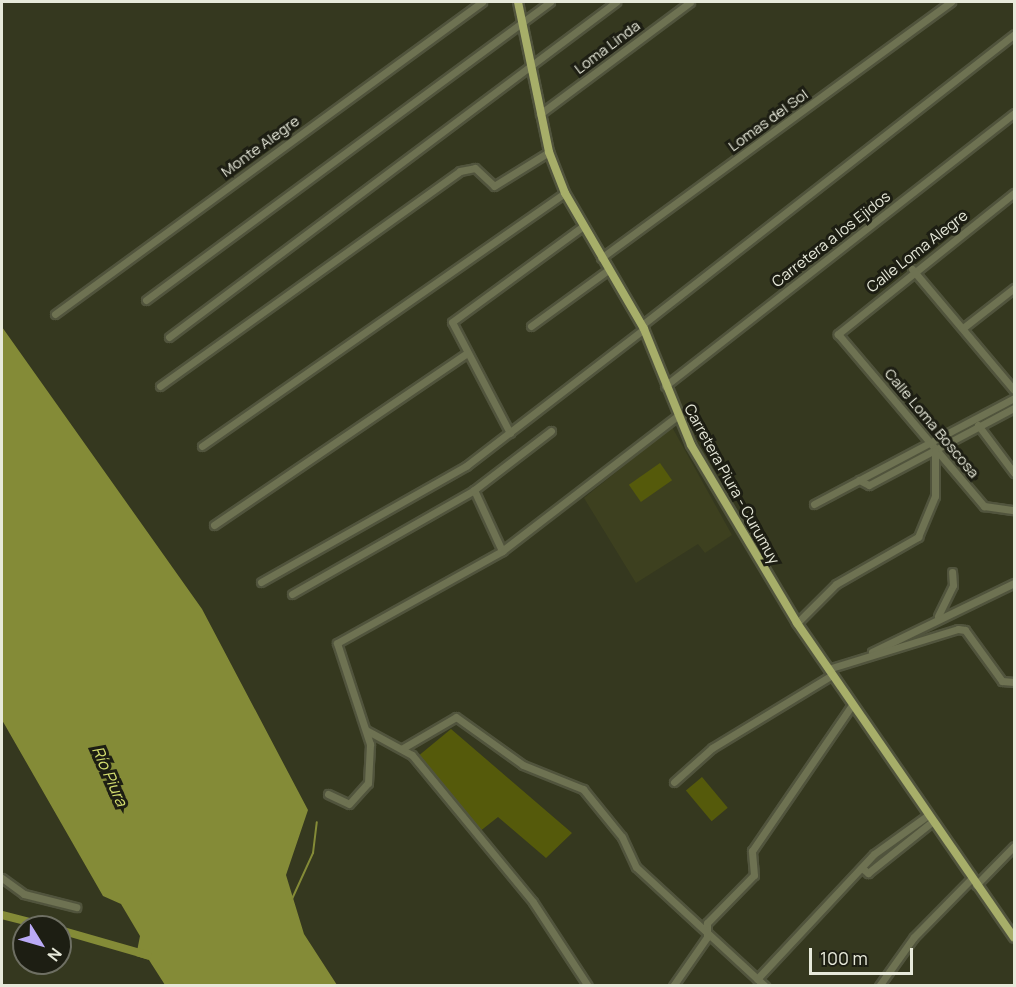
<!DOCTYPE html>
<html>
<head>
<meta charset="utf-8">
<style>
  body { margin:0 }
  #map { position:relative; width:1016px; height:987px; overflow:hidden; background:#35381f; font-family:Manrope,sans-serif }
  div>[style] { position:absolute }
  .built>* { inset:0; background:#3d401f }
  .green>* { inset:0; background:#555a0b; transform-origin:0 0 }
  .water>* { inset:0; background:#848b37 }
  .stream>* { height:2px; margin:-1px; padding:0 1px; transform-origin:1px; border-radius:1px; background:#848b37 }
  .canal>* { height:8px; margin:-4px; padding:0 4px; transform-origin:4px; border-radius:4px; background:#848b37 }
  .roads { filter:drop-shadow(2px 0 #51543d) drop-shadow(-2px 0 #51543d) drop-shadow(0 2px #51543d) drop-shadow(0 -2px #51543d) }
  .minor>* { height:7px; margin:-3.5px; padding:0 3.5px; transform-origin:3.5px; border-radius:3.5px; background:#6e7252 }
  .major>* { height:8px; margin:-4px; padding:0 4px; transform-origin:4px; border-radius:4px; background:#a7ae69 }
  span { translate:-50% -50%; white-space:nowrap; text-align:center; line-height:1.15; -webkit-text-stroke:6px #1d1e13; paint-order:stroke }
  .street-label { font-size:15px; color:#e7e9da }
  .water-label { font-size:16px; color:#d6e070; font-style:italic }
  .frame { position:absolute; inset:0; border:3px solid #e7e9da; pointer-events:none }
  .north { position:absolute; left:12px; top:915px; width:60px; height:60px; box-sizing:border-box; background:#1d1e13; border:2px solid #6e6f63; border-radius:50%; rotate:127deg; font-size:16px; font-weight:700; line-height:24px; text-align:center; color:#e7e9da }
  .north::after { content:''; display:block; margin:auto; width:21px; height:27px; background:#baaaf6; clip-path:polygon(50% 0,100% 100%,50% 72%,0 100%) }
  .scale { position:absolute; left:809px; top:948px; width:104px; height:27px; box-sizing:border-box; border:3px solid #e7e9da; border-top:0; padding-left:8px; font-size:18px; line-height:21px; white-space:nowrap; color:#e7e9da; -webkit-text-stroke:4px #1d1e13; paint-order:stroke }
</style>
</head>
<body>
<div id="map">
  <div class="built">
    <div style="clip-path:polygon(672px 427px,732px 535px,705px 553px,698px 544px,636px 583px,584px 498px)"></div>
  </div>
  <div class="green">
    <div style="left:660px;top:463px;width:21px;height:38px;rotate:55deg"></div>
    <div style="clip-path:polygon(451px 729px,572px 833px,546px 858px,498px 817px,479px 832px,417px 757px)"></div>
    <div style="left:702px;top:777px;width:40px;height:21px;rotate:50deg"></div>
  </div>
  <div class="water">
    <div style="clip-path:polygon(2px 327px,202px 609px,308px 810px,286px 875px,304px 934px,337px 985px,165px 985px,149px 960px,136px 956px,140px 936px,121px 904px,103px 896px,2px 720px)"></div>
  </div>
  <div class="stream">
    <div style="left:292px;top:899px;width:51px;rotate:-65.5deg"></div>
    <div style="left:313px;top:853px;width:31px;rotate:-83deg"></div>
  </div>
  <div class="canal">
    <div style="left:2px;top:915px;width:49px;rotate:14.3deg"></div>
    <div style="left:60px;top:930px;width:91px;rotate:16deg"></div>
  </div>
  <div class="roads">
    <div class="minor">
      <div style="left:540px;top:114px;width:187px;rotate:-36.7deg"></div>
      <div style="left:1014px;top:193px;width:226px;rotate:141.3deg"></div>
      <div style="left:838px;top:334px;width:226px;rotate:49.7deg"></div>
      <div style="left:984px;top:506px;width:30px;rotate:8deg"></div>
      <div style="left:601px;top:258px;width:434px;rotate:-36.2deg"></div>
      <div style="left:912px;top:269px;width:158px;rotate:49.9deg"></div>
      <div style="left:146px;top:300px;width:502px;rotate:-36.41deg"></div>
      <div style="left:55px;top:314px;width:529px;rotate:-36.15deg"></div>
      <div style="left:642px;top:325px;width:472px;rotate:-38deg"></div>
      <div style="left:531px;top:326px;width:95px;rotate:-36deg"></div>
      <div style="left:963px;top:328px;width:65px;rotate:-38.1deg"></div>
      <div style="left:169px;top:337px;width:559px;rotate:-36.85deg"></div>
      <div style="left:160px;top:386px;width:369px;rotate:-35.6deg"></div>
      <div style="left:460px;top:171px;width:15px;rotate:-11deg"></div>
      <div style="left:475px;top:168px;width:26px;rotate:43deg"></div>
      <div style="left:494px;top:186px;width:65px;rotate:-31.7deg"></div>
      <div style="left:665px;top:386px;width:443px;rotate:-38deg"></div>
      <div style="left:978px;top:425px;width:60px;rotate:53.1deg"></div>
      <div style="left:510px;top:433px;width:125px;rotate:-117.6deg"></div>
      <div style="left:452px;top:322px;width:162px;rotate:-36.2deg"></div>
      <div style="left:202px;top:446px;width:442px;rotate:-34.9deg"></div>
      <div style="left:859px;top:480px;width:11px;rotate:27deg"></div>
      <div style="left:869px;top:485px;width:164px;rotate:-28deg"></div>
      <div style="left:474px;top:490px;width:67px;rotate:65.3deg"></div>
      <div style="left:814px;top:504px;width:226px;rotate:-27.9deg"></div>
      <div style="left:214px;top:525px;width:306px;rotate:-34.2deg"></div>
      <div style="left:261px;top:582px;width:236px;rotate:-29.5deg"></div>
      <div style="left:466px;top:466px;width:225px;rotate:-37.6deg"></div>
      <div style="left:292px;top:594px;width:210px;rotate:-29.7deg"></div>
      <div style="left:474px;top:490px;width:97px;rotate:-37.5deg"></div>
      <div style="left:938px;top:616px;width:34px;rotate:-64deg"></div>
      <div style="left:953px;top:585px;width:13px;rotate:-94deg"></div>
      <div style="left:797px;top:623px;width:55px;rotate:-45deg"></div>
      <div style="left:836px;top:584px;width:95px;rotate:-29.8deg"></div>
      <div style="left:918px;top:537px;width:44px;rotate:-67.5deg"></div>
      <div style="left:935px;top:496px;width:45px;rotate:-90deg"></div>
      <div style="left:872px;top:652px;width:158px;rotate:-25.9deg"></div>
      <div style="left:828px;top:669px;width:136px;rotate:-17.1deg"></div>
      <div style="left:958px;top:629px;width:7px;rotate:8deg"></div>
      <div style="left:965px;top:630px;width:63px;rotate:54deg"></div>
      <div style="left:1002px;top:681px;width:12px;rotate:5deg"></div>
      <div style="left:366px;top:730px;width:52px;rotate:28.5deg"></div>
      <div style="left:412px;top:755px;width:190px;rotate:50.5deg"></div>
      <div style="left:533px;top:902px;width:100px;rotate:56.8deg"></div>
      <div style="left:403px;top:748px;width:61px;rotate:-30.3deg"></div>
      <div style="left:456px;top:717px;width:82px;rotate:35.6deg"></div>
      <div style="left:523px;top:765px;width:65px;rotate:21.8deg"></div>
      <div style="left:583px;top:789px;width:62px;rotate:50.9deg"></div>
      <div style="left:622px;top:837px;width:33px;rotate:65deg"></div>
      <div style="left:636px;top:867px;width:176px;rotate:42.7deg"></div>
      <div style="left:674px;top:782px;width:51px;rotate:-41.8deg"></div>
      <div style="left:712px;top:748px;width:140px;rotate:-31.3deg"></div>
      <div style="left:328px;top:794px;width:23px;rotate:25deg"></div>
      <div style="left:349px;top:804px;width:28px;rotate:-48deg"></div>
      <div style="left:368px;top:783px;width:39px;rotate:-87deg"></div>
      <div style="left:370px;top:744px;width:106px;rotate:-108.1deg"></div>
      <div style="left:337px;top:643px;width:189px;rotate:-29.1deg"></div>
      <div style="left:502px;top:551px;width:221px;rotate:-37.6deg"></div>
      <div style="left:862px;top:868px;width:8px;rotate:40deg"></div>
      <div style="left:868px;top:873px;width:82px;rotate:-38.6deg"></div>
      <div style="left:2px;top:878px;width:27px;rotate:36deg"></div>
      <div style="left:24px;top:894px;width:54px;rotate:14deg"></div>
      <div style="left:976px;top:885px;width:54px;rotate:-45.7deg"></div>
      <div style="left:757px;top:979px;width:171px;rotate:-46.9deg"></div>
      <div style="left:874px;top:854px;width:67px;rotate:-35.8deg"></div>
      <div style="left:673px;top:986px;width:60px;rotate:-55.2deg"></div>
      <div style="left:707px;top:937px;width:14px;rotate:-90deg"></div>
      <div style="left:707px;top:923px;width:67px;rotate:-45.6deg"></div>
      <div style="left:754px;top:875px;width:24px;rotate:-95deg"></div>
      <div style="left:752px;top:851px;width:177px;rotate:-55.6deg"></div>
      <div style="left:879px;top:986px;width:60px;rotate:-54.5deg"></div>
      <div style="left:914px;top:937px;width:81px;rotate:-45.5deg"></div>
    </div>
    <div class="major">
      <div style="left:518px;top:2px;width:153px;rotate:78.3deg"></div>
      <div style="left:549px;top:152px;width:44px;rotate:68.7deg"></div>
      <div style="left:565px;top:193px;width:157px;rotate:59.8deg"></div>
      <div style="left:644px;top:329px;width:125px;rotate:67.9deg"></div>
      <div style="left:691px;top:445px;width:207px;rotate:59.2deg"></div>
      <div style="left:797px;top:623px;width:382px;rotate:55.4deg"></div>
    </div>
  </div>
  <div class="street-label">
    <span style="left:607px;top:47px;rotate:-37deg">Loma Linda</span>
    <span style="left:768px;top:120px;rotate:-36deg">Lomas del Sol</span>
    <span style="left:260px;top:146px;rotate:-36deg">Monte Alegre</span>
    <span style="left:831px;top:239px;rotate:-38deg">Carretera a los Ejidos</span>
    <span style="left:917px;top:251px;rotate:-38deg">Calle Loma Alegre</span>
    <span style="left:932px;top:423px;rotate:50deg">Calle Loma Boscosa</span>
    <span style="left:732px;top:484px;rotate:61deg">Carretera Piura - Curumuy</span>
  </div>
  <div class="water-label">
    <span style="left:110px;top:776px;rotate:66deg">Río Piura</span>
  </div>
  <div class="frame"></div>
  <div class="north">N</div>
  <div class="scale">100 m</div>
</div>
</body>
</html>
